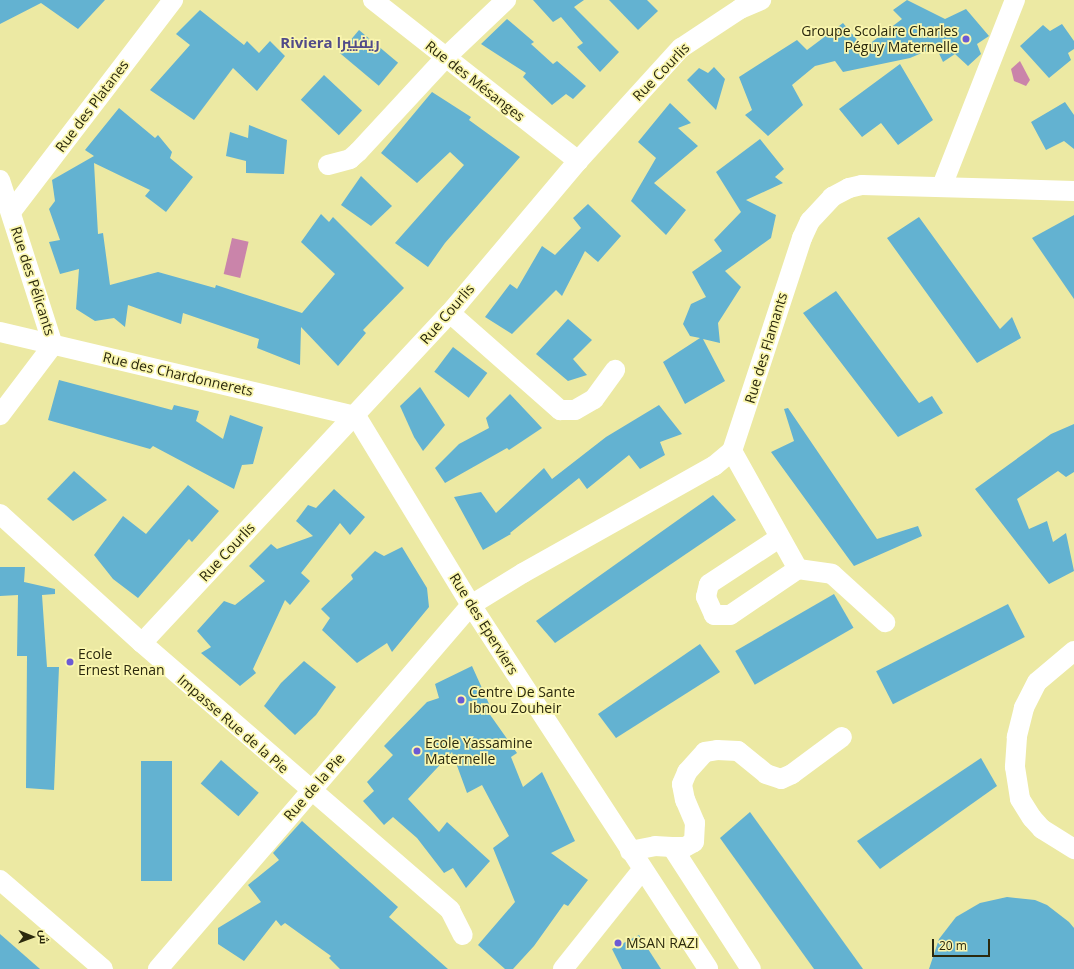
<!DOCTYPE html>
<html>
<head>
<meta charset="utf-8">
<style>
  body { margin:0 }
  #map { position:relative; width:1074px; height:969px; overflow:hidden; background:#ece9a3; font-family:"Open Sans",Cairo,sans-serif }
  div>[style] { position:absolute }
  .water>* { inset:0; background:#ca84aa; transform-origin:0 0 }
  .building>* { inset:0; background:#63b2d1; transform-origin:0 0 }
  .minor>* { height:20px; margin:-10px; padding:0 10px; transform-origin:10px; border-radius:10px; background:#fff }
  .dots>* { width:11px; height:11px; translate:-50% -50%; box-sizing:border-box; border:2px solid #faf6af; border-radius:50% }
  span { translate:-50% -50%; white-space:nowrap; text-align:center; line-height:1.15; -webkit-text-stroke:3.5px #faf6af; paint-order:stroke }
  .poi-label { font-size:14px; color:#2b290d }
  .right { translate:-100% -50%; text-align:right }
  .left { translate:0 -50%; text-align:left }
  .street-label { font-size:14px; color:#2b290d }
  .neighbourhood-label { font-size:15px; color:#514b89; font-weight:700 }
  .north { position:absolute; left:12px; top:917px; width:40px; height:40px; -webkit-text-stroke:3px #faf6af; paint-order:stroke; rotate:91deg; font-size:11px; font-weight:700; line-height:16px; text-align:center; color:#2b290d }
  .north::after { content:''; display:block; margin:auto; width:14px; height:18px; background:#2b290d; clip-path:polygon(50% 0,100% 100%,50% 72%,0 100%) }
  .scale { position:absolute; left:932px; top:939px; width:58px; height:18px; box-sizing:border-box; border:2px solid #2b290d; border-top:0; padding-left:5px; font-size:12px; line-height:14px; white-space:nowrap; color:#2b290d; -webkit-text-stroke:3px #faf6af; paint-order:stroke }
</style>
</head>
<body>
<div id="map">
  <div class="water">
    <div style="clip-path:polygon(1020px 61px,1030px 80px,1026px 86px,1014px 81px,1011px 69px)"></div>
    <div style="left:232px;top:238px;width:17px;height:37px;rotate:13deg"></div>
  </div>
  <div class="building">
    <div style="clip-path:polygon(0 0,105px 0,78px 29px,41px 3px,0 24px)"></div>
    <div style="clip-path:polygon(533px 0,584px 0,574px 7px,619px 52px,600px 72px,577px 47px,583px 43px,561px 17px,553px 22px)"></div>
    <div style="clip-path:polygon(609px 0,647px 0,658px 11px,638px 30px)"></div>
    <div style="clip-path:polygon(907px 0,945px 19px,966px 9px,989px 36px,977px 44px,981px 54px,968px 66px,955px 54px,943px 62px,936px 47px,910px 58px,843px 72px,835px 61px,815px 66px,792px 85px,803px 105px,768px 136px,745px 115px,752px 110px,739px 77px,797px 40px,807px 50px,843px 23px,864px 48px,902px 19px,893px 10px)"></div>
    <div style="clip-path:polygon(200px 10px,244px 45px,247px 41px,259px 53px,270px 41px,285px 56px,257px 91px,233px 68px,194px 120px,150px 90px,190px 45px,176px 34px)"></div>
    <div style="clip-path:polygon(507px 19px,534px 42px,531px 44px,553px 64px,557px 61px,586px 86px,573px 99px,566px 94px,552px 105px,523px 77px,526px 73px,481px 44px)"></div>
    <div style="clip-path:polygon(1062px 24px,1074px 41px,1074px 49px,1068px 53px,1071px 60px,1049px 78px,1020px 46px,1043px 25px,1050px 31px)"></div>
    <div style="left:359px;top:30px;width:51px;height:30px;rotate:40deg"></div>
    <div style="clip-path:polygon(900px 64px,933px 120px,898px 145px,881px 123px,862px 137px,839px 109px)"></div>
    <div style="clip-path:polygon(714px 67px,725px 79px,716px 110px,687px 80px,699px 68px,708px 73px)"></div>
    <div style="left:324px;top:75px;width:52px;height:34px;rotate:43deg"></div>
    <div style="clip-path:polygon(432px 92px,471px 117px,469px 120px,520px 157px,445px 243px,428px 267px,395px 243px,464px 165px,450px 152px,417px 183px,381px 153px)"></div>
    <div style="clip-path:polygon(1065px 102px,1074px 115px,1074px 149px,1064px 141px,1046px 150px,1031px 122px)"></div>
    <div style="clip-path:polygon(670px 103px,691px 123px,678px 128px,698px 146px,654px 183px,686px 210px,666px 235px,631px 201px,656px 158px,638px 142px)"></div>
    <div style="clip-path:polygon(119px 108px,155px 138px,158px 135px,172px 152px,170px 158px,193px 177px,166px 212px,145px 196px,150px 190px,94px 163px,98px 234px,103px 233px,110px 285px,158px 272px,215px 288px,216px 285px,302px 313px,335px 274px,301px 242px,321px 214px,329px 222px,333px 217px,404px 288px,363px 330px,366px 333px,338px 366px,301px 327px,300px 365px,257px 348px,259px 339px,183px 313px,181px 324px,128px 305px,125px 327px,114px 318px,95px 321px,76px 309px,79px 269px,60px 274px,49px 242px,60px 240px,49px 209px,55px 201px,52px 180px,94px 156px,85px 150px)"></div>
    <div style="clip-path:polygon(249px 125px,287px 140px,284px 174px,246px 173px,246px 161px,226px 156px,230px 132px,248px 138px)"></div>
    <div style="clip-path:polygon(760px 139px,784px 169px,775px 177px,783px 183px,746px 200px,776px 215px,771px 238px,725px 271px,741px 287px,718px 323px,720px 343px,703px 339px,725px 381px,685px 404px,663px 362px,700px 338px,690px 336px,683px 324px,691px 304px,706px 297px,692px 272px,722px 251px,714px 240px,741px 212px,716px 172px)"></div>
    <div style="clip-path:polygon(361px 176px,392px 206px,371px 226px,341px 205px)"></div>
    <div style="clip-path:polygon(588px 204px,621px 236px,598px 262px,585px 251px,562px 296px,556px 290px,512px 334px,485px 317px,510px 284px,517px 289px,542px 246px,555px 255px,581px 228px,573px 218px)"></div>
    <div style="clip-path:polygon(1074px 215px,1074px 299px,1032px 238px)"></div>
    <div style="clip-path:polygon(919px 217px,1000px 329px,1012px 317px,1021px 338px,977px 363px,887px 238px)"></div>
    <div style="clip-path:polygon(836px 291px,919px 403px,932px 396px,943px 413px,898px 437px,803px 313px)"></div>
    <div style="clip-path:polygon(568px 319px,592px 340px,573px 359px,587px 375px,568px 381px,536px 354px)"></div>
    <div style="left:453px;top:347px;width:43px;height:31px;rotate:37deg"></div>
    <div style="clip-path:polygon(59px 380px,172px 410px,174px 405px,199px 411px,196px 421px,223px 439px,230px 415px,263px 427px,253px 464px,242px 465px,234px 489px,153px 446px,150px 449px,48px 420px)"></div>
    <div style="clip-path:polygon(420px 387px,445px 425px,423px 451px,414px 437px,400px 406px)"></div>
    <div style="clip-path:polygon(510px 394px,542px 428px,509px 450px,507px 448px,445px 483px,435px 468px,459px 444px,489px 428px,486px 418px)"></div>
    <div style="clip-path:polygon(659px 405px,682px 434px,660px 442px,665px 455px,640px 469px,629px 455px,587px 489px,579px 478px,510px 533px,511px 534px,483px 550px,454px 497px,481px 492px,496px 513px,544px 468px,552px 479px,606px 437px)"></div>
    <div style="clip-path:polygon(788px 408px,877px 539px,918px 526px,922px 536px,854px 566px,771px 452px,794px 441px,784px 409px)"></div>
    <div style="clip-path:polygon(1074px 424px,1074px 472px,1066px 477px,1058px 471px,1017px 499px,1029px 529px,1047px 521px,1053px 542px,1066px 533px,1074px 571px,1049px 584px,975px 489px,1051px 434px)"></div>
    <div style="clip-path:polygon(74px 471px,107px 500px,73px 521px,47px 499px)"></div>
    <div style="clip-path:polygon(188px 485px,219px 511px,192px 542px,189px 539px,138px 598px,113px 579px,94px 555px,123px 516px,146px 534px)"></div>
    <div style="clip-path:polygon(334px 489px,365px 517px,350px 535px,340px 523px,301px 573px,310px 581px,290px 605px,285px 600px,253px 669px,256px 673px,240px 686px,201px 653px,211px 647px,197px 631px,224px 601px,235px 605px,265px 581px,249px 566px,271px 544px,277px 549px,313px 536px,296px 521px,308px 505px,316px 508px)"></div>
    <div style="clip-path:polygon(713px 495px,736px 520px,555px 643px,536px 621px)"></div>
    <div style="clip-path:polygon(402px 547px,427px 588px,429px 607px,392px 652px,387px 643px,357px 663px,322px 630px,330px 618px,321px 609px,353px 579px,351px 575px,375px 551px,384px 556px)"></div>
    <div style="clip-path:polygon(0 567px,25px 567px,24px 582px,55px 589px,55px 594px,42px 595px,47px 667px,59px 667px,54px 790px,26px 788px,27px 656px,17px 656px,18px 595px,0 596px)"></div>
    <div style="left:834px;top:594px;width:39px;height:114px;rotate:60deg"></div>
    <div style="left:1008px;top:604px;width:37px;height:148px;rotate:63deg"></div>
    <div style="clip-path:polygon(700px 644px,720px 672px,616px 738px,598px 714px)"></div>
    <div style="clip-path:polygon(304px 661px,336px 687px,316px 715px,295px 735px,264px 706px,281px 683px)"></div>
    <div style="clip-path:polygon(472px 666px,490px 706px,486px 709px,517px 753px,511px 757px,523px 787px,542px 772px,575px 841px,551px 853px,588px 880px,568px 906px,564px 904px,534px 946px,513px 969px,505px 969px,478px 945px,515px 902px,493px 848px,509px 836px,482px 785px,467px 793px,452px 752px,408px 799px,439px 832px,447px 822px,490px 861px,466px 888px,453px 868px,444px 873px,417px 838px,393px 817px,384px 825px,363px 801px,374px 791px,367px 782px,393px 755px,384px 746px,427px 702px,439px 698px,435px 684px)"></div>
    <div style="clip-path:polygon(981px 758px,997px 786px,880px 869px,857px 841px)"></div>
    <div style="left:221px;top:760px;width:50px;height:31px;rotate:41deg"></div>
    <div style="left:172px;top:761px;width:120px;height:31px;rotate:90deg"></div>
    <div style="clip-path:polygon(750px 812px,863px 969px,814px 969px,720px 838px)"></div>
    <div style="clip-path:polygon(302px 821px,398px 907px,389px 917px,448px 969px,340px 969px,329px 958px,331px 956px,285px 923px,281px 926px,276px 920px,244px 961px,218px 944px,218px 928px,261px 902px,248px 885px,279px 860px,273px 853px)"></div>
    <div style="clip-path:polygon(1007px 897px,1035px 900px,1047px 905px,1069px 922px,1074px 928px,1074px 969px,929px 969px,939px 939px,956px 917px,980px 903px)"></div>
    <div style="clip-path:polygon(0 934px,40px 969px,0 969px)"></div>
    <div style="clip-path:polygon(639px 935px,661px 969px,622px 969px,612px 949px)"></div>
  </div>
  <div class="minor">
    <div style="left:373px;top:0;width:261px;rotate:38.1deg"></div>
    <div style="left:328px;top:165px;width:23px;rotate:-15deg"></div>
    <div style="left:350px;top:159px;width:11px;rotate:-41deg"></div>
    <div style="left:358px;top:152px;width:129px;rotate:-47.2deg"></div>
    <div style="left:446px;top:57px;width:83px;rotate:-43.5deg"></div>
    <div style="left:0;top:180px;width:173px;rotate:72.2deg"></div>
    <div style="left:53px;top:345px;width:88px;rotate:127.1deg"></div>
    <div style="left:942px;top:186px;width:200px;rotate:-68.6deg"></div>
    <div style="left:11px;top:212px;width:267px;rotate:-52.6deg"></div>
    <div style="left:450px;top:313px;width:147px;rotate:41.4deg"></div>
    <div style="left:560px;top:410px;width:15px"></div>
    <div style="left:575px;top:410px;width:22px;rotate:-30deg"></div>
    <div style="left:594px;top:399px;width:36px;rotate:-54deg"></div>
    <div style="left:0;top:332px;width:366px;rotate:13.3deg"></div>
    <div style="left:356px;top:416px;width:221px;rotate:58.7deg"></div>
    <div style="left:471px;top:605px;width:434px;rotate:56.9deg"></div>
    <div style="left:732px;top:451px;width:135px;rotate:60.8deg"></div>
    <div style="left:798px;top:569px;width:82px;rotate:145.9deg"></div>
    <div style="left:730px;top:615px;width:16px;rotate:180deg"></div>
    <div style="left:714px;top:615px;width:20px;rotate:-114deg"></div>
    <div style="left:706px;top:597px;width:13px;rotate:-77deg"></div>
    <div style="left:709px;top:584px;width:84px;rotate:-33.3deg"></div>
    <div style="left:0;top:514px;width:192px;rotate:42.3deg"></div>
    <div style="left:142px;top:643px;width:408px;rotate:40.9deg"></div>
    <div style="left:450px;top:910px;width:28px;rotate:63deg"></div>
    <div style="left:798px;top:569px;width:34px;rotate:8deg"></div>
    <div style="left:832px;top:574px;width:72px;rotate:42.2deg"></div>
    <div style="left:142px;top:643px;width:451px;rotate:-47deg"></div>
    <div style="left:450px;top:313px;width:199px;rotate:-49.9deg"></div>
    <div style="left:578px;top:161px;width:153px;rotate:-47.7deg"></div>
    <div style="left:681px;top:48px;width:71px;rotate:-33.5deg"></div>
    <div style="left:740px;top:9px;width:23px;rotate:-23deg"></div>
    <div style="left:1074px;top:651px;width:48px;rotate:140deg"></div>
    <div style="left:1037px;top:682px;width:29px;rotate:117deg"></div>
    <div style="left:1024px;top:708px;width:30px;rotate:104deg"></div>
    <div style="left:1017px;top:737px;width:30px;rotate:94deg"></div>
    <div style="left:1015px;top:767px;width:32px;rotate:81deg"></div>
    <div style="left:1020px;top:799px;width:22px;rotate:58deg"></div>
    <div style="left:1032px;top:818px;width:15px;rotate:48deg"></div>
    <div style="left:1042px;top:829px;width:38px;rotate:32deg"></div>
    <div style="left:672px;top:847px;width:13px"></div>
    <div style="left:685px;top:847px;width:10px;rotate:-29deg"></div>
    <div style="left:694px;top:842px;width:19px;rotate:-87deg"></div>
    <div style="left:695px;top:823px;width:25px;rotate:-113deg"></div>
    <div style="left:685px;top:800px;width:16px;rotate:-101deg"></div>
    <div style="left:682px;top:784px;width:13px;rotate:-67deg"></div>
    <div style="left:687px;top:772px;width:27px;rotate:-48deg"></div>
    <div style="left:705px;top:752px;width:12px;rotate:-9deg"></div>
    <div style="left:717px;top:750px;width:21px;rotate:3deg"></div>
    <div style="left:738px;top:751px;width:36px;rotate:39deg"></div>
    <div style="left:766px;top:774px;width:16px;rotate:18deg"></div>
    <div style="left:781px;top:779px;width:12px;rotate:-24deg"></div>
    <div style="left:792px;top:774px;width:62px;rotate:-36.5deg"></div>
    <div style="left:630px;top:851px;width:25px;rotate:-11deg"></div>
    <div style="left:655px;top:846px;width:17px;rotate:3deg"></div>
    <div style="left:672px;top:847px;width:145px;rotate:57.1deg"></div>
    <div style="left:0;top:880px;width:136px;rotate:40.8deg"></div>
    <div style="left:158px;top:969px;width:480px;rotate:-49.3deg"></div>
    <div style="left:471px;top:605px;width:61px;rotate:-31.6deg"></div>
    <div style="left:523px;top:573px;width:219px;rotate:-29.3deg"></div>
    <div style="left:714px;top:466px;width:23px;rotate:-40deg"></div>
    <div style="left:732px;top:451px;width:224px;rotate:-71.8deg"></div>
    <div style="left:802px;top:238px;width:19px;rotate:-65deg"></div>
    <div style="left:810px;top:221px;width:33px;rotate:-47deg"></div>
    <div style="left:832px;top:197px;width:19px;rotate:-28deg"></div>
    <div style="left:849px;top:188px;width:13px;rotate:-13deg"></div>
    <div style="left:862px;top:185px;width:212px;rotate:1.6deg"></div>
    <div style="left:563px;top:969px;width:127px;rotate:-51.4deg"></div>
  </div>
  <div class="dots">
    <div style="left:966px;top:39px;background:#6c5ad4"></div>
    <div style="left:70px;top:662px;background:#6c5ad4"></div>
    <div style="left:461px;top:700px;background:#6c5ad4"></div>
    <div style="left:417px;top:751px;background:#6c5ad4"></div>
    <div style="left:618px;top:943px;background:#6c5ad4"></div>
  </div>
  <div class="poi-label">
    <span class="right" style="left:958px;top:39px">Groupe Scolaire Charles<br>Péguy Maternelle</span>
    <span class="left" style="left:78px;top:662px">Ecole<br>Ernest Renan</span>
    <span class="left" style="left:469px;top:700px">Centre De Sante<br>Ibnou Zouheir</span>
    <span class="left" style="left:425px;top:751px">Ecole Yassamine<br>Maternelle</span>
    <span class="left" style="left:626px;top:943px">MSAN RAZI</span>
  </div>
  <div class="street-label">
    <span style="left:661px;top:72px;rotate:-46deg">Rue Courlis</span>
    <span style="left:475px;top:81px;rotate:38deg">Rue des Mésanges</span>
    <span style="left:92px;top:106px;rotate:-53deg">Rue des Platanes</span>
    <span style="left:33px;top:281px;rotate:72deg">Rue des Pélicants</span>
    <span style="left:447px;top:314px;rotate:-49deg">Rue Courlis</span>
    <span style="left:766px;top:348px;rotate:-73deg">Rue des Flamants</span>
    <span style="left:178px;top:374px;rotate:13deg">Rue des Chardonnerets</span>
    <span style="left:227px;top:552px;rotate:-47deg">Rue Courlis</span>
    <span style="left:484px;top:624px;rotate:58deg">Rue des Eperviers</span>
    <span style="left:233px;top:724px;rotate:41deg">Impasse Rue de la Pie</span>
    <span style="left:314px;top:787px;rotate:-49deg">Rue de la Pie</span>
  </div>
  <div class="neighbourhood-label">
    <span style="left:330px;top:43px">Riviera ريفييرا</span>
  </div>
  <div class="north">ش</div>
  <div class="scale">20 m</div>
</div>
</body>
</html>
